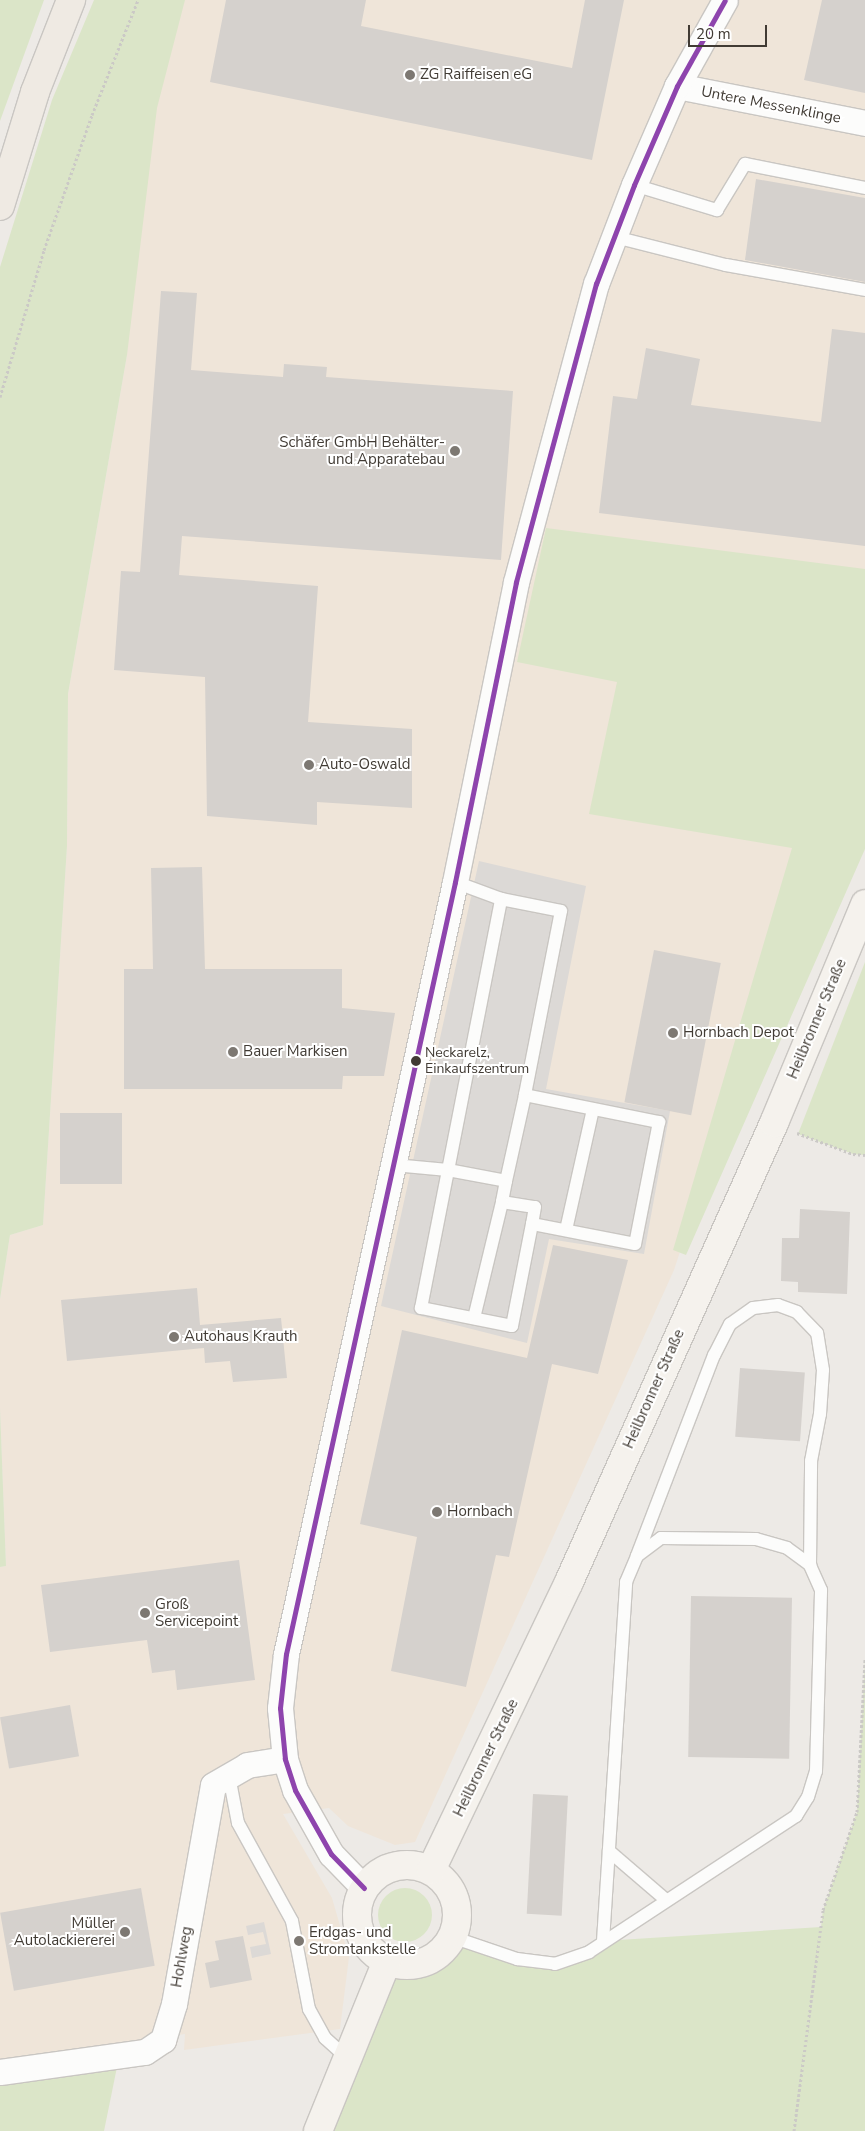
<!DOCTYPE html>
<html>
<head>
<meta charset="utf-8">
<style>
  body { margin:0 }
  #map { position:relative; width:865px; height:2131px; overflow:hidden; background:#edeae6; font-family:"Nunito Sans",sans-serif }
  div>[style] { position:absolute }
  .commercial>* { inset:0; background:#efe5d9 }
  .green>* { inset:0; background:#dbe5c8 }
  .round { border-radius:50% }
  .parking>* { inset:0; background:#dcd9d6 }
  .building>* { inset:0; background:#d5d1cd; transform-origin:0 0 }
  .path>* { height:3px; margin-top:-1.5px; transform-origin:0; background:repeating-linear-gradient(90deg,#cbc9c6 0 2.5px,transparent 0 5px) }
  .roads { filter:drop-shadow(1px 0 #c9c6c2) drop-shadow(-1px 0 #c9c6c2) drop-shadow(0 1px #c9c6c2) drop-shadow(0 -1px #c9c6c2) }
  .lane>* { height:12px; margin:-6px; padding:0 6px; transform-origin:6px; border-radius:6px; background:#fcfcfb }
  .street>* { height:25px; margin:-12.5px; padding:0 12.5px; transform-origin:12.5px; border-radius:12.5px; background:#fcfcfb }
  .secondary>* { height:28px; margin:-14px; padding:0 14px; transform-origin:14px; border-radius:14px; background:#f5f2ed }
  .secondary>.ring { margin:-14px; padding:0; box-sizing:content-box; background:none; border:28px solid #f5f2ed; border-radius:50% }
  .primary>* { height:28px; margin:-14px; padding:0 14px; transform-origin:14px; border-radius:14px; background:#efeae3 }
  .bus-1>* { height:5px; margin:-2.5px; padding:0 2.5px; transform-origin:2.5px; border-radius:2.5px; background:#8e44ad }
  .dots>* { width:14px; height:14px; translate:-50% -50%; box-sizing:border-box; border:2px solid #fff; border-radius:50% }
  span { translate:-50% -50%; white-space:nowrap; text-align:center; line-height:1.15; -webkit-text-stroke:4px #fff; paint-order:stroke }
  .bus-label { font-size:14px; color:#413b34 }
  .left { translate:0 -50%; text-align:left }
  .poi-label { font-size:15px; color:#413b34 }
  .right { translate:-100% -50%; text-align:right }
  .street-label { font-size:15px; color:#413b34 }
  .scale { position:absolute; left:688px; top:25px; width:79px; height:22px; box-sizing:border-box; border:2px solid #413b34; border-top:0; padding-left:6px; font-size:15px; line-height:18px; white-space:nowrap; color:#413b34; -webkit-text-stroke:4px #fff; paint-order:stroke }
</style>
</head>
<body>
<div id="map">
  <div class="commercial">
    <div style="clip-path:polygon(138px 0,865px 0,865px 749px,744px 1057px,674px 1270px,415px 1842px,395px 1845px,348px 1826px,329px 1808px,283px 1814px,332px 1898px,349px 1957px,340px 2029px,184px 2050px,185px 2034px,0 2059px,0 1567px,6px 1566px,0 1408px,0 1299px,10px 1235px,43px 1225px,67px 846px,68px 694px,127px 355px)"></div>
  </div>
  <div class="green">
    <div style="clip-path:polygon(0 0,44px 0,0 121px)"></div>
    <div style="clip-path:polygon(94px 0,185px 0,157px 108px,127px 355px,68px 694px,67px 846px,43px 1225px,10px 1235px,0 1299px,0 267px,52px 100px)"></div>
    <div style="clip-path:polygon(546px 528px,865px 569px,865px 849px,686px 1255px,673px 1250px,792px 848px,589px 814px,617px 682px,517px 662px)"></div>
    <div style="clip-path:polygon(865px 962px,865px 1155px,853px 1154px,798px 1134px)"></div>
    <div style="clip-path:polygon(0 1408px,6px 1566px,0 1567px)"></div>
    <div style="clip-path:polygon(865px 1659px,865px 2131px,329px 2131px,387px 1961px,402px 1965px,431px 1959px,452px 1937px,555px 1964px,603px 1941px,821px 1927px,823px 1910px,857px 1812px)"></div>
    <div class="round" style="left:378px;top:1888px;width:54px;height:54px"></div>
    <div style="clip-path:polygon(117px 2067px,104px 2131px,0 2131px,0 2076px)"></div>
  </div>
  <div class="parking">
    <div style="clip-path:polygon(479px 861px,586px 886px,546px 1089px,670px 1111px,644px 1254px,549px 1239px,527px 1343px,381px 1306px)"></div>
    <div style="clip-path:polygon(264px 1922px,271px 1954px,252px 1958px,250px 1947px,266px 1944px,263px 1932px,248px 1935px,246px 1926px)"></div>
  </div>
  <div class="building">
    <div style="clip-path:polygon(226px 0,366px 0,361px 26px,572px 68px,585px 0,624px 0,592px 160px,210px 82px)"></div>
    <div style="clip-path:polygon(822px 0,865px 0,865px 93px,804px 80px)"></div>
    <div style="clip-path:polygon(756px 179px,865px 198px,865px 282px,745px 260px)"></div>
    <div style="clip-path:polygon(161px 291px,197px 293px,191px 370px,283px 377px,284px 364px,327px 367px,326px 377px,513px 391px,501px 560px,182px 536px,179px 575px,318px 586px,308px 722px,412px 729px,412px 808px,317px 802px,317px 825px,207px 816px,205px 677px,114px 670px,121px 571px,140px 572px)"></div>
    <div style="clip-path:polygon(832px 329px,865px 333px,865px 546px,599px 513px,613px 396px,637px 399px,646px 348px,700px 359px,691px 405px,821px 422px)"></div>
    <div style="clip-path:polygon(202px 867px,205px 969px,342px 969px,342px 1008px,395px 1013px,384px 1076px,343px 1076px,342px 1089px,124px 1089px,124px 969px,153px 969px,151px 868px)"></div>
    <div style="left:654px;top:950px;width:68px;height:155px;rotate:11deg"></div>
    <div style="left:60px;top:1113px;width:62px;height:71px"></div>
    <div style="clip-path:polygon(800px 1209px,850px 1212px,847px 1294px,798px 1292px,798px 1282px,781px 1281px,782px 1238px,799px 1238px)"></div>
    <div style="clip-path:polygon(553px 1245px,628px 1260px,598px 1374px,552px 1364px,509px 1557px,496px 1555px,466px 1687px,391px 1671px,417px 1537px,360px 1524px,402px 1330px,527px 1358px)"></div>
    <div style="clip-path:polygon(197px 1288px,200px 1325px,281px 1318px,287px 1378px,233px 1382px,230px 1361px,205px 1363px,204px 1348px,67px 1361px,61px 1300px)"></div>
    <div style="left:740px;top:1368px;width:65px;height:69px;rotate:4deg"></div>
    <div style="clip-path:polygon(239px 1560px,255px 1680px,177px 1690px,175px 1670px,152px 1673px,147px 1640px,50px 1652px,41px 1585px)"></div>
    <div style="left:691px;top:1596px;width:101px;height:161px;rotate:1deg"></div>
    <div style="left:70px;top:1705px;width:52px;height:71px;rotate:80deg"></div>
    <div style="left:533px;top:1794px;width:35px;height:120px;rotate:3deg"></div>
    <div style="left:141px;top:1888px;width:79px;height:143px;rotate:80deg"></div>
    <div style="clip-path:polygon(243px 1936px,252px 1980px,210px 1988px,205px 1963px,219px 1960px,215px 1941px)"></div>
  </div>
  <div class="path">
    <div style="left:0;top:397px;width:153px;rotate:-73.3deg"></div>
    <div style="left:44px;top:250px;width:143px;rotate:-70.4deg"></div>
    <div style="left:92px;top:115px;width:124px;rotate:-68.2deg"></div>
    <div style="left:797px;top:1133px;width:60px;rotate:20.6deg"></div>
    <div style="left:853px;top:1154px;width:12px;rotate:5deg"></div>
    <div style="left:794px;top:2131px;width:223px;rotate:-82.5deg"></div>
    <div style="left:823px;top:1910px;width:104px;rotate:-70.9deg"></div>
    <div style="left:857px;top:1812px;width:153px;rotate:-87deg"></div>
  </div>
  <div class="roads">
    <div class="lane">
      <div style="left:634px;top:185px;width:87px;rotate:16.8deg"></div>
      <div style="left:717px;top:210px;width:54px;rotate:-58.7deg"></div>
      <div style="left:745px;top:164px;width:122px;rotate:11.3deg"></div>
      <div style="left:615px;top:237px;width:114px;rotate:14.2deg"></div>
      <div style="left:726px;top:265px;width:141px;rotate:10.2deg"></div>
      <div style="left:455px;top:882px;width:49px;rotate:20.3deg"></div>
      <div style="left:501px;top:899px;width:61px;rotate:11.3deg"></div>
      <div style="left:561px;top:911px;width:187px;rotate:101.1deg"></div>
      <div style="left:525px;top:1095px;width:137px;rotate:11.4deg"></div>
      <div style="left:659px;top:1122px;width:124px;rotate:101.1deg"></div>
      <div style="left:635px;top:1244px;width:105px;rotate:-169deg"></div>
      <div style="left:532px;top:1224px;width:104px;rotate:101.1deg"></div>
      <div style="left:512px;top:1326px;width:93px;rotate:-168.8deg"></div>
      <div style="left:421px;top:1308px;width:417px;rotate:-78.9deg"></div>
      <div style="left:394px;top:1165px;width:54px;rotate:5.3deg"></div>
      <div style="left:448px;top:1170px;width:59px;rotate:10.7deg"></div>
      <div style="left:506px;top:1181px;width:88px;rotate:-77.5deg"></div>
      <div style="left:506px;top:1181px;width:21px;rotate:101deg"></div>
      <div style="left:502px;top:1202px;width:33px;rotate:9deg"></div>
      <div style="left:535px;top:1207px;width:17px;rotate:100deg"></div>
      <div style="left:566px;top:1230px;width:124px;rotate:-77.4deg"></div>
      <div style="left:474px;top:1318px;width:119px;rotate:-76.4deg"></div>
      <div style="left:229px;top:1776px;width:48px;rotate:79.2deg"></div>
      <div style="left:238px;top:1823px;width:112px;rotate:61.1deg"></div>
      <div style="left:292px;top:1921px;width:90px;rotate:79.1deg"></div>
      <div style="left:309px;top:2009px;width:33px;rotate:61deg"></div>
      <div style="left:325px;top:2038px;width:31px;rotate:42deg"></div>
      <div style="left:609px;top:1851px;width:75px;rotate:40.7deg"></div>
      <div style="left:452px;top:1937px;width:69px;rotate:18.7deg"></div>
      <div style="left:517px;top:1959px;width:38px;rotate:7deg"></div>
      <div style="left:555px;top:1964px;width:36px;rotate:-19deg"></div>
      <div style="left:589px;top:1952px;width:248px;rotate:-33.3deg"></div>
      <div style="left:796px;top:1816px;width:22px;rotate:-58deg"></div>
      <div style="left:808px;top:1797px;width:27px;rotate:-73deg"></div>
      <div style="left:816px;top:1771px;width:181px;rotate:-88.4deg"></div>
      <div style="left:821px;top:1590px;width:27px;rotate:-114deg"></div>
      <div style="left:810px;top:1565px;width:104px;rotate:-89.4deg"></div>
      <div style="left:811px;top:1461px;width:48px;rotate:-79.2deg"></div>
      <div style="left:820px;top:1414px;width:44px;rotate:-86.1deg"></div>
      <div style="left:823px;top:1370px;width:37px;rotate:-99deg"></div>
      <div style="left:817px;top:1333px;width:29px;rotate:-134deg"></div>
      <div style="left:797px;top:1312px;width:20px;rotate:-160deg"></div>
      <div style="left:778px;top:1305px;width:25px;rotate:173deg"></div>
      <div style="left:753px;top:1308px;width:28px;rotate:145deg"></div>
      <div style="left:730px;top:1324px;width:35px;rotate:117deg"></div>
      <div style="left:714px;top:1355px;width:215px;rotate:111deg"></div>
      <div style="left:603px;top:1941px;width:360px;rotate:-86.3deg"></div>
      <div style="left:626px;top:1582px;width:28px;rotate:-67deg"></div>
      <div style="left:637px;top:1556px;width:30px;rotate:-37deg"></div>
      <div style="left:661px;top:1538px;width:95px;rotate:0.6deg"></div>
      <div style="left:756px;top:1539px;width:32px;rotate:16deg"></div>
      <div style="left:787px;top:1548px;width:29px;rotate:36deg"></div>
    </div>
    <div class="street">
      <div style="left:677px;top:86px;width:192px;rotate:11.1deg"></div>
      <div style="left:364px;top:1888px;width:47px;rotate:-134.1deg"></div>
      <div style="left:331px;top:1854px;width:73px;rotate:-119.4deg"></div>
      <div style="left:295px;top:1790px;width:33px;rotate:-108deg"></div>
      <div style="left:285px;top:1759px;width:51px;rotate:-95.6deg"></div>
      <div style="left:280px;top:1708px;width:54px;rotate:-83.7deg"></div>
      <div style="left:286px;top:1654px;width:790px;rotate:-77.65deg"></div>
      <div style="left:455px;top:882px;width:306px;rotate:-78.5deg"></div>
      <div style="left:516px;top:582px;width:309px;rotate:-75deg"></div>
      <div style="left:596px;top:284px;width:106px;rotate:-69deg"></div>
      <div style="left:634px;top:185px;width:108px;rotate:-66.5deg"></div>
      <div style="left:677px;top:86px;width:98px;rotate:-60.8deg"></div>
      <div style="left:0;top:2072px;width:146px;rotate:-7.9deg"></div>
      <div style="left:145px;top:2052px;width:22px;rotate:-34deg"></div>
      <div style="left:163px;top:2040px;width:38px;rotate:-73deg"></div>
      <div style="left:174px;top:2004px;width:222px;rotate:-79.9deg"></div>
      <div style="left:213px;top:1785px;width:39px;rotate:-30deg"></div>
      <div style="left:247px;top:1765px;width:38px;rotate:-9deg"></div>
    </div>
    <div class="secondary">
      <div class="ring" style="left:357px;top:1865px;width:72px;height:72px"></div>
      <div style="left:431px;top:1870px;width:319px;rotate:-64.4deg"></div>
      <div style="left:569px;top:1582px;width:503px;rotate:-65.93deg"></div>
      <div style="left:774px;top:1123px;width:237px;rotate:-67.4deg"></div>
      <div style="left:318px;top:2131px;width:183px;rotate:-67.9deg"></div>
    </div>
    <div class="primary">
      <div style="left:0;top:206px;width:119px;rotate:-72.9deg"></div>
      <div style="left:35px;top:92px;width:99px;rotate:-68.6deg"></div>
    </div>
  </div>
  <div class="bus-1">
    <div style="left:364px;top:1888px;width:47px;rotate:-134.1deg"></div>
    <div style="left:331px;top:1854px;width:73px;rotate:-119.4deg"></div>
    <div style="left:295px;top:1790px;width:33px;rotate:-108deg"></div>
    <div style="left:285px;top:1759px;width:51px;rotate:-95.6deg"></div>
    <div style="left:280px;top:1708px;width:54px;rotate:-83.7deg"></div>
    <div style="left:286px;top:1654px;width:790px;rotate:-77.65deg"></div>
    <div style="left:455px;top:882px;width:306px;rotate:-78.5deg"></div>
    <div style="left:516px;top:582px;width:309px;rotate:-75deg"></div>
    <div style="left:596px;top:284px;width:106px;rotate:-69deg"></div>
    <div style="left:634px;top:185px;width:108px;rotate:-66.5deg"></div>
    <div style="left:677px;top:86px;width:98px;rotate:-60.8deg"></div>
  </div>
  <div class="dots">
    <div style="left:410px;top:75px;background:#7d7872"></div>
    <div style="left:455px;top:451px;background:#7d7872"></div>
    <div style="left:309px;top:765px;background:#7d7872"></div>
    <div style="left:673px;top:1033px;background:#7d7872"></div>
    <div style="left:233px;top:1052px;background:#7d7872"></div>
    <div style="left:416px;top:1061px;background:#413b34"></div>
    <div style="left:174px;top:1337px;background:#7d7872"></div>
    <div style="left:437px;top:1512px;background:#7d7872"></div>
    <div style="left:145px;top:1613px;background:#7d7872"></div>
    <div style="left:125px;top:1932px;background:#7d7872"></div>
    <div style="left:299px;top:1941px;background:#7d7872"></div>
  </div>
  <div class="bus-label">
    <span class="left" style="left:425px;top:1061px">Neckarelz,<br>Einkaufszentrum</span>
  </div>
  <div class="poi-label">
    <span class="left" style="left:420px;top:75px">ZG Raiffeisen eG</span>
    <span class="right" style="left:445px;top:451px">Schäfer GmbH Behälter-<br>und Apparatebau</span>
    <span class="left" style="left:319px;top:765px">Auto-Oswald</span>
    <span class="left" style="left:683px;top:1033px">Hornbach Depot</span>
    <span class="left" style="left:243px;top:1052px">Bauer Markisen</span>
    <span class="left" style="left:184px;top:1337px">Autohaus Krauth</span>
    <span class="left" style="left:447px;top:1512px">Hornbach</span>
    <span class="left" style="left:155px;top:1613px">Groß<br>Servicepoint</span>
    <span class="right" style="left:115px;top:1932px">Müller<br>Autolackiererei</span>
    <span class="left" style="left:309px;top:1941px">Erdgas- und<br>Stromtankstelle</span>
  </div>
  <div class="street-label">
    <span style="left:771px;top:105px;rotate:11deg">Untere Messenklinge</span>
    <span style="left:817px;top:1019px;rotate:-67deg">Heilbronner Straße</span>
    <span style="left:654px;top:1389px;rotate:-66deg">Heilbronner Straße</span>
    <span style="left:486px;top:1758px;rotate:-64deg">Heilbronner Straße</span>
    <span style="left:182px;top:1957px;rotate:-80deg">Hohlweg</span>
  </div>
  <div class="scale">20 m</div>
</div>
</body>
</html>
